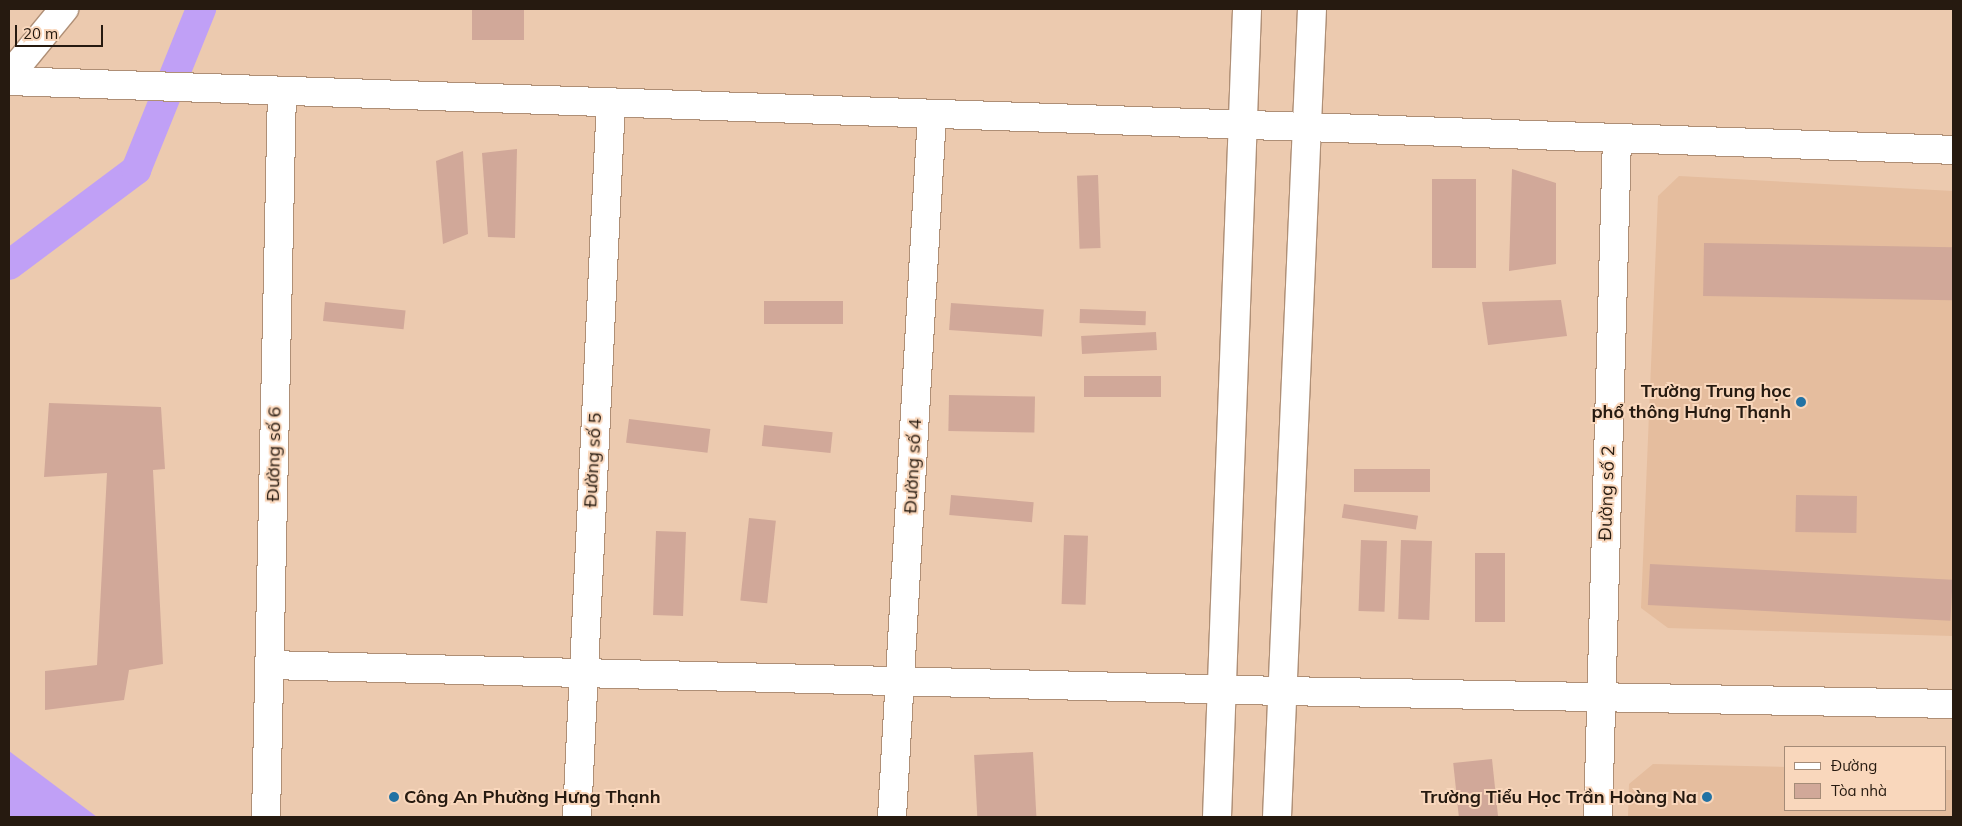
<!DOCTYPE html>
<html>
<head>
<meta charset="utf-8">
<style>
  body { margin:0 }
  #map { position:relative; width:1962px; height:826px; overflow:hidden; background:#eccaaf; font-family:Mulish,sans-serif }
  div>[style] { position:absolute }
  .built>* { inset:0; background:#e5bd9e }
  .water>* { inset:0; background:#c0a0f6 }
  .canal>* { height:30px; margin:-15px; padding:0 15px; transform-origin:15px; border-radius:15px; background:#c0a0f6 }
  .building>* { inset:0; background:#d1a899; transform-origin:0 0 }
  .roads { filter:drop-shadow(1px 0 #af8f76) drop-shadow(-1px 0 #af8f76) drop-shadow(0 1px #af8f76) drop-shadow(0 -1px #af8f76) }
  .minor>* { height:28px; margin:-14px; padding:0 14px; transform-origin:14px; border-radius:14px; background:#fff }
  .dots>* { width:14px; height:14px; translate:-50% -50%; box-sizing:border-box; border:2px solid #f9d7bc; border-radius:50% }
  span { translate:-50% -50%; white-space:nowrap; text-align:center; line-height:1.15; -webkit-text-stroke:4px #f9d7bc; paint-order:stroke }
  .poi-label { font-size:18px; color:#261a10; font-weight:700 }
  .right { translate:-100% -50%; text-align:right }
  .left { translate:0 -50%; text-align:left }
  .street-label { font-size:18px; color:#261a10 }
  .frame { position:absolute; inset:0; border:10px solid #261a10; pointer-events:none }
  .legend { position:absolute; left:1784px; top:746px; width:162px; height:65px; box-sizing:border-box; background:#f9d7bc; border:1px solid #a58b77; margin:0; padding:6px 9px; list-style:none; font-size:15px; color:#261a10 }
  .legend li { display:flex; align-items:center; gap:10px; height:25px }
  .legend b { width:25px; border:1px solid #a58b77 }
  .scale { position:absolute; left:15px; top:25px; width:88px; height:22px; box-sizing:border-box; border:2px solid #261a10; border-top:0; padding-left:6px; font-size:15px; line-height:18px; white-space:nowrap; color:#261a10; -webkit-text-stroke:4px #f9d7bc; paint-order:stroke }
</style>
</head>
<body>
<div id="map">
  <div class="built">
    <div style="clip-path:polygon(1679px 176px,1953px 191px,1953px 636px,1668px 628px,1641px 608px,1658px 196px)"></div>
    <div style="clip-path:polygon(1653px 764px,1786px 767px,1786px 810px,1946px 810px,1946px 770px,1953px 770px,1953px 817px,1628px 817px,1629px 784px)"></div>
  </div>
  <div class="water">
    <div style="clip-path:polygon(9px 751px,97px 817px,9px 817px)"></div>
  </div>
  <div class="canal">
    <div style="left:9px;top:265px;width:159px;rotate:-36.8deg"></div>
    <div style="left:136px;top:170px;width:174px;rotate:-68deg"></div>
  </div>
  <div class="building">
    <div style="left:472px;top:9px;width:52px;height:31px"></div>
    <div style="clip-path:polygon(517px 149px,515px 238px,488px 237px,482px 153px)"></div>
    <div style="clip-path:polygon(463px 151px,468px 234px,443px 244px,436px 161px)"></div>
    <div style="clip-path:polygon(1512px 169px,1556px 183px,1556px 264px,1509px 271px)"></div>
    <div style="left:1098px;top:175px;width:73px;height:21px;rotate:88deg"></div>
    <div style="left:1432px;top:179px;width:44px;height:89px"></div>
    <div style="left:1704px;top:243px;width:249px;height:53px;rotate:1deg"></div>
    <div style="clip-path:polygon(1561px 300px,1567px 336px,1488px 345px,1482px 302px)"></div>
    <div style="left:764px;top:301px;width:79px;height:23px"></div>
    <div style="left:325px;top:302px;width:81px;height:19px;rotate:6deg"></div>
    <div style="left:951px;top:303px;width:93px;height:27px;rotate:4deg"></div>
    <div style="left:1080px;top:309px;width:66px;height:14px;rotate:2deg"></div>
    <div style="left:1156px;top:332px;width:18px;height:75px;rotate:87deg"></div>
    <div style="left:1161px;top:376px;width:21px;height:77px;rotate:90deg"></div>
    <div style="left:949px;top:395px;width:86px;height:36px;rotate:1deg"></div>
    <div style="clip-path:polygon(49px 403px,161px 407px,165px 469px,153px 470px,163px 664px,129px 670px,124px 700px,45px 710px,45px 671px,97px 665px,107px 473px,44px 477px)"></div>
    <div style="left:629px;top:419px;width:82px;height:24px;rotate:7deg"></div>
    <div style="left:764px;top:425px;width:69px;height:21px;rotate:6deg"></div>
    <div style="left:1354px;top:469px;width:76px;height:23px"></div>
    <div style="left:951px;top:495px;width:83px;height:20px;rotate:5deg"></div>
    <div style="left:1796px;top:495px;width:61px;height:37px;rotate:1deg"></div>
    <div style="left:1344px;top:504px;width:75px;height:14px;rotate:9deg"></div>
    <div style="left:749px;top:518px;width:27px;height:83px;rotate:6deg"></div>
    <div style="left:656px;top:531px;width:30px;height:84px;rotate:2deg"></div>
    <div style="left:1064px;top:535px;width:24px;height:69px;rotate:2deg"></div>
    <div style="left:1361px;top:540px;width:26px;height:71px;rotate:2deg"></div>
    <div style="left:1401px;top:540px;width:31px;height:79px;rotate:2deg"></div>
    <div style="left:1475px;top:553px;width:30px;height:69px"></div>
    <div style="left:1650px;top:564px;width:303px;height:41px;rotate:3deg"></div>
    <div style="left:1033px;top:752px;width:65px;height:59px;rotate:87deg"></div>
    <div style="left:1492px;top:759px;width:58px;height:39px;rotate:84deg"></div>
  </div>
  <div class="roads">
    <div class="minor">
      <div style="left:9px;top:76px;width:87px;rotate:-50.6deg"></div>
      <div style="left:9px;top:81px;width:1945px;rotate:2.03deg"></div>
      <div style="left:269px;top:665px;width:1013px;rotate:1.47deg"></div>
      <div style="left:1282px;top:691px;width:671px;rotate:1.11deg"></div>
      <div style="left:266px;top:817px;width:726px;rotate:-88.74deg"></div>
      <div style="left:577px;top:817px;width:716px;rotate:-87.28deg"></div>
      <div style="left:892px;top:817px;width:704px;rotate:-86.74deg"></div>
      <div style="left:1217px;top:817px;width:809px;rotate:-87.87deg"></div>
      <div style="left:1277px;top:817px;width:809px;rotate:-87.52deg"></div>
      <div style="left:1598px;top:817px;width:679px;rotate:-88.4deg"></div>
    </div>
  </div>
  <div class="dots">
    <div style="left:1801px;top:402px;background:#2172a4"></div>
    <div style="left:394px;top:797px;background:#2172a4"></div>
    <div style="left:1707px;top:797px;background:#2172a4"></div>
  </div>
  <div class="poi-label">
    <span class="right" style="left:1791px;top:402px">Trường Trung học<br>phổ thông Hưng Thạnh</span>
    <span class="left" style="left:404px;top:797px">Công An Phường Hưng Thạnh</span>
    <span class="right" style="left:1697px;top:797px">Trường Tiểu Học Trần Hoàng Na</span>
  </div>
  <div class="street-label">
    <span style="left:274px;top:454px;rotate:-89deg">Đường số 6</span>
    <span style="left:593px;top:460px;rotate:-87deg">Đường số 5</span>
    <span style="left:913px;top:466px;rotate:-87deg">Đường số 4</span>
    <span style="left:1607px;top:493px;rotate:-88deg">Đường số 2</span>
  </div>
  <div class="frame"></div>
  <ul class="legend">
  <li><b style="height:6px;background:#fff"></b>Đường</li>
  <li><b style="height:14px;background:#d1a899"></b>Tòa nhà</li>
  </ul>
  <div class="scale">20 m</div>
</div>
</body>
</html>
